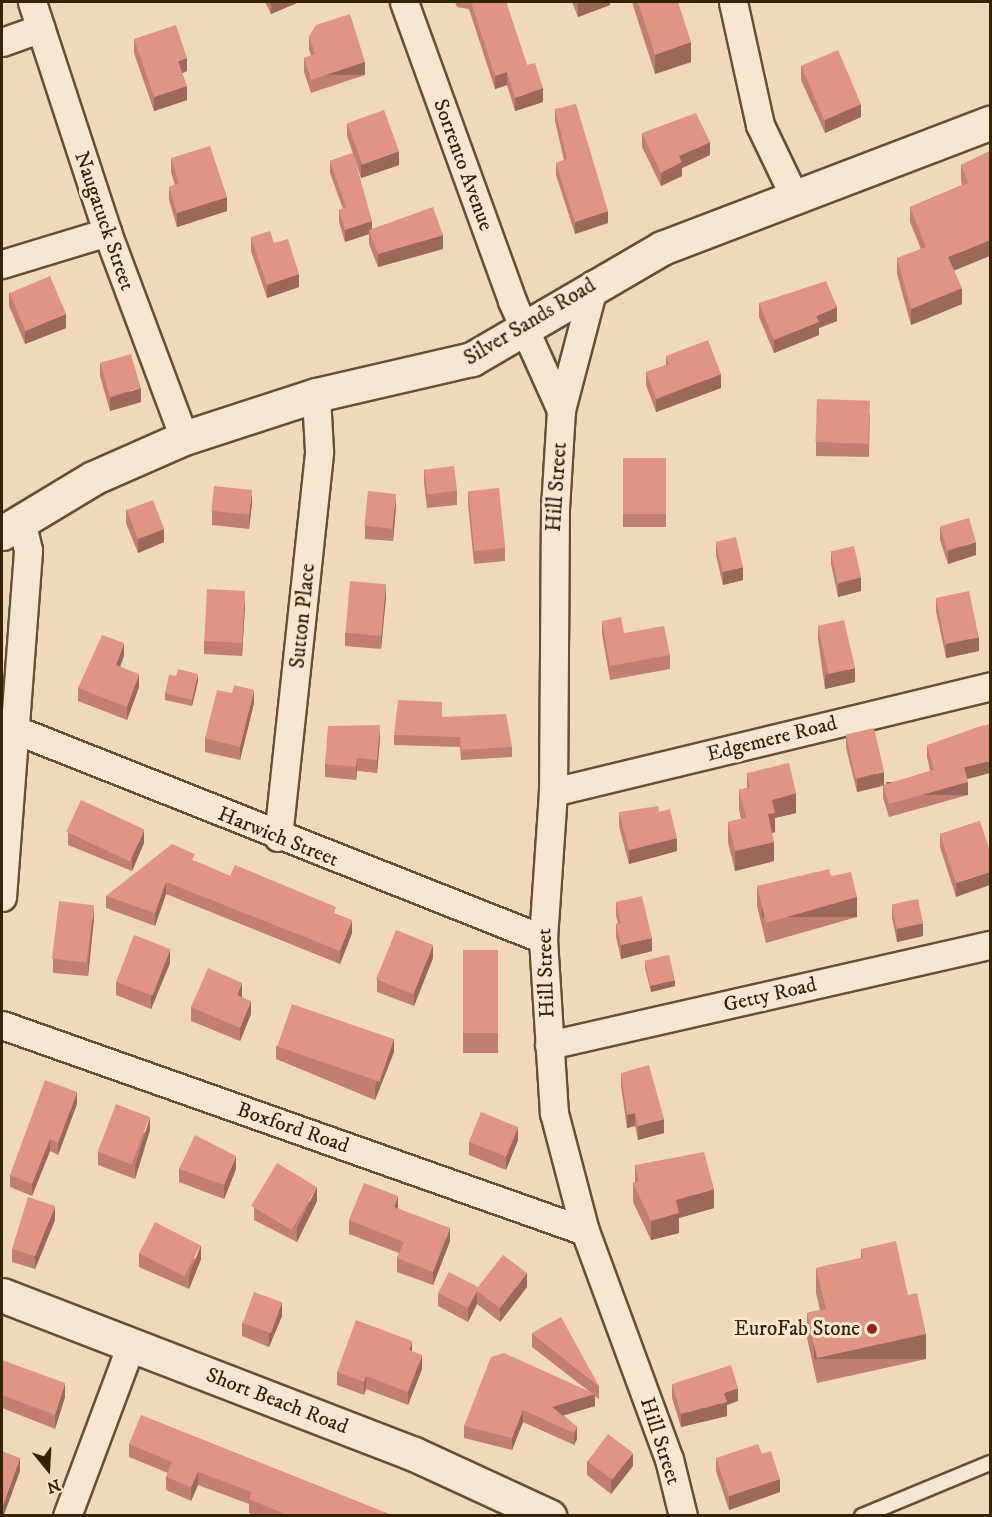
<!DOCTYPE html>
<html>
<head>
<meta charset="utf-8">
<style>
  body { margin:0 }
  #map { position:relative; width:992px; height:1517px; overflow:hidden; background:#efd9b8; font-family:"IM FELL DW Pica",serif }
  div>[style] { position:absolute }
  .roads { filter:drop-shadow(2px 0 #645032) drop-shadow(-2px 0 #645032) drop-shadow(0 2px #645032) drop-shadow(0 -2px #645032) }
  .service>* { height:14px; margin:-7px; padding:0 7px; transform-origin:7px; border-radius:7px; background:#f5e6d1 }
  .minor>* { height:27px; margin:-13.5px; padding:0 13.5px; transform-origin:13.5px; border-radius:13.5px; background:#f5e6d1 }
  .secondary>* { height:33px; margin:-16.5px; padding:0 16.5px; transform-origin:16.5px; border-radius:16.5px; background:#f5e6d1 }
  .wall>* { inset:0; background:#c07f72; transform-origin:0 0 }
  .shaded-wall>* { inset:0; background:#9c685c; transform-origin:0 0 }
  .building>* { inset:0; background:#df9484; transform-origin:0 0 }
  .dots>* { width:16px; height:16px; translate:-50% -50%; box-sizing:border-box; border:3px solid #f5e6d1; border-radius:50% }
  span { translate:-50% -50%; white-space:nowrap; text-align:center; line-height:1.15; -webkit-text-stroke:6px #f5e6d1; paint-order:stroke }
  .street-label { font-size:21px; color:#362205 }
  .poi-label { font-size:21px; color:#362205 }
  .right { translate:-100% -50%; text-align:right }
  .frame { position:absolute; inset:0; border:3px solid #362205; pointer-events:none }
  .north { position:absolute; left:18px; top:1439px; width:60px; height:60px; -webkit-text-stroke:4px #f5e6d1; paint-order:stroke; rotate:162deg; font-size:16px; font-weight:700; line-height:24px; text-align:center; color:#362205 }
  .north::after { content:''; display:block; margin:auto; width:21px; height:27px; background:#362205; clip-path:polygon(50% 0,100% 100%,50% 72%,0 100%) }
</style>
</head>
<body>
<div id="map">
  <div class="roads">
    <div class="service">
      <div style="left:862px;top:1516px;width:139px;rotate:-22.5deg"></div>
    </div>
    <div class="minor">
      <div style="left:32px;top:2px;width:242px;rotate:71.9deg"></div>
      <div style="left:107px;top:232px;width:220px;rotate:69.5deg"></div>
      <div style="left:404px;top:2px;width:318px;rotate:70.1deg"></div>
      <div style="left:512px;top:301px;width:120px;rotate:65.8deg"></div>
      <div style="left:733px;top:2px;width:126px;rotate:77.6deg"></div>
      <div style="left:760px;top:125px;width:79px;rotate:64.4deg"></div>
      <div style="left:2px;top:42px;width:41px;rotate:-19.7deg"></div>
      <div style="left:2px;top:264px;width:110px;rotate:-16.9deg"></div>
      <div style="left:594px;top:284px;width:130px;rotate:104.7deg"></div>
      <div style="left:561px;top:410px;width:99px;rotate:93.5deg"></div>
      <div style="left:555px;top:509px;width:283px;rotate:90.4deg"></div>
      <div style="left:553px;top:792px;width:147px;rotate:93.9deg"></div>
      <div style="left:543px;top:939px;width:174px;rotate:86.4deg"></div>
      <div style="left:554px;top:1113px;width:122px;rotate:75.3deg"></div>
      <div style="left:585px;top:1231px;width:243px;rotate:69.8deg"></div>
      <div style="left:669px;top:1459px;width:59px;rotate:76.2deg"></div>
      <div style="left:16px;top:730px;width:567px;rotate:21.63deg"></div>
      <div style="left:553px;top:792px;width:450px;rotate:-13.6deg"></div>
      <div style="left:278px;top:837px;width:388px;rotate:-83.9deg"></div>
      <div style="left:319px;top:451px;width:56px;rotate:-93.1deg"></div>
      <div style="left:2px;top:897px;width:348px;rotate:-85.7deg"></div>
      <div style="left:28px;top:550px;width:27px;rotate:-103deg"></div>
      <div style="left:2px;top:1025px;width:618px;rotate:19.46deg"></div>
      <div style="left:549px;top:1045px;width:452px;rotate:-12.8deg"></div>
      <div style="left:67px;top:1516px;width:183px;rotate:-69.5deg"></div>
    </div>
    <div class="secondary">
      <div style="left:2px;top:533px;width:106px;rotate:-31.1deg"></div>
      <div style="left:93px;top:478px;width:99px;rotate:-23.7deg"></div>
      <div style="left:184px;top:438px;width:139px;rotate:-18deg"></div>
      <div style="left:316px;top:395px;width:160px;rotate:-13deg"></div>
      <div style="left:472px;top:359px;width:220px;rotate:-30.3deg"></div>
      <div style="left:662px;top:248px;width:351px;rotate:-20.9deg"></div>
      <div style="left:2px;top:1295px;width:442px;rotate:21.1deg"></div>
      <div style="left:414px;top:1454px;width:149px;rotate:24.7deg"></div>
    </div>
  </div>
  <div class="wall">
    <div style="clip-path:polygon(265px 2px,299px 2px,271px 14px)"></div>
    <div style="clip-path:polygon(455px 2px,506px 2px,527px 65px,543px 102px,515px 111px,507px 85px,495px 89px,469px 9px,457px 7px)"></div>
    <div style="clip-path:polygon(572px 2px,610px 2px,610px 5px,578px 17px)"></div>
    <div style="clip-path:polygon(632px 2px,678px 2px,691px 62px,655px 74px)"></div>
    <div style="clip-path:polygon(309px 36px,365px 75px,311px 93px,304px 72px,304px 58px,311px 56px,309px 49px)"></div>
    <div style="clip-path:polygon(134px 39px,187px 71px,182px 73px,187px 100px,154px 111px,134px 53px)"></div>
    <div style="clip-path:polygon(801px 66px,861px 117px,825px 133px,801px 80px)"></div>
    <div style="clip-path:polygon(555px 109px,608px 223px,575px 234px,556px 175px,556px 163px,564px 160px,555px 121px)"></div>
    <div style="clip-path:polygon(347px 123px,399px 165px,361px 178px,354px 156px,372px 229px,443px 249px,378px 267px,369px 244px,369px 234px,345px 242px,339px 222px,339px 210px,343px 209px,330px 173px,330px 161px,353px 153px,347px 136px)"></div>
    <div style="clip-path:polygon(642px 133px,710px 155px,682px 168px,682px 176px,661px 186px,642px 147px)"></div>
    <div style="clip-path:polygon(990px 151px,954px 271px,962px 304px,911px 325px,897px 274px,897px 258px,921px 249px,910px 222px,910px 207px,962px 185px,961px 181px,961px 165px)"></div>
    <div style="clip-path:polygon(171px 158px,227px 211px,177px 227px,169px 200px,169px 187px,175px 185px,171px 172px)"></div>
    <div style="clip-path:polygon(251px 237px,274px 243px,299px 287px,267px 298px,251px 251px)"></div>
    <div style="clip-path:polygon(9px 292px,66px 328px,25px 344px,9px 306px)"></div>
    <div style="clip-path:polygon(759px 303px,837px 321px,819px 328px,819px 335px,774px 353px,759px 317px)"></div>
    <div style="clip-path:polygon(666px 356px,721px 388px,656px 412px,646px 385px,646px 372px,666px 365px)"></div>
    <div style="clip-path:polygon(100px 363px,141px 402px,110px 411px,100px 376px)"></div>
    <div style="clip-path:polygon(870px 414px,869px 457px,816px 456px,816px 442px)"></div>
    <div style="left:623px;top:458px;width:43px;height:69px"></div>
    <div style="clip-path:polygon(424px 469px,457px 491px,457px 505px,427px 508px,424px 483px)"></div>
    <div style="clip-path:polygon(468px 491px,505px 548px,505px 561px,474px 564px,468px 504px)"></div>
    <div style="clip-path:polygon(252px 503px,249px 529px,212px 525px,212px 511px)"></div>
    <div style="clip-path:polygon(396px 507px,393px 541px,365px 539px,365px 526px)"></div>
    <div style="clip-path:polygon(126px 509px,164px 542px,138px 553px,126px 523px)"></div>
    <div style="clip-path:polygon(940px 527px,976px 555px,948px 564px,940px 540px)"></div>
    <div style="clip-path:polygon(716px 542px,743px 580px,723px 585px,716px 555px)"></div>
    <div style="clip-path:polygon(831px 551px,861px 591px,838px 597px,831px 564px)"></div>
    <div style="clip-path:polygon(386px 597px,381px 649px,345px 646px,345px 633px)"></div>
    <div style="clip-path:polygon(936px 598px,979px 651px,946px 658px,936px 611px)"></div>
    <div style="clip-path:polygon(245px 605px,242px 656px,204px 654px,204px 641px)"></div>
    <div style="clip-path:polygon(602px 621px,624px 633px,670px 655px,670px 669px,610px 680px,602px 634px)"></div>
    <div style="clip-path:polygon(818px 626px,855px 682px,825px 689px,818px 639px)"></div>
    <div style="clip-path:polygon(124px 656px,120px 666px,139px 687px,127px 720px,78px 701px,78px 688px)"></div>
    <div style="clip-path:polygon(176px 676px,198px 681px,192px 706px,165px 700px,165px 693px)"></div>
    <div style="clip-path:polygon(254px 703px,240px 760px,205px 752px,205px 738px)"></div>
    <div style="clip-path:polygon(442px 717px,512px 747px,512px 757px,461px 760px,460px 747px,394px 745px,394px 735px)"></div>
    <div style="clip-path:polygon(846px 735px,884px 785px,930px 771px,927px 757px,927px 745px,967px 779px,968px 795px,889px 817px,883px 798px,883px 786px,857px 792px,846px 748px)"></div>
    <div style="clip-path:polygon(380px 739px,377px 773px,357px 771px,356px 780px,325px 777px,325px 764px)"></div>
    <div style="clip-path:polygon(747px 773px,796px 813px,775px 818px,775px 832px,772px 833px,774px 861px,735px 871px,728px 842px,728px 822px,741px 819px,739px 810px,739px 790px,747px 788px)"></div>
    <div style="clip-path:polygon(619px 812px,659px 812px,677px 851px,629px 864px,619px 826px)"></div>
    <div style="clip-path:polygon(980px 821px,956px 897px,940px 847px,940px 834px)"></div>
    <div style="clip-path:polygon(68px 832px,144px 843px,132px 871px,68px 845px)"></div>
    <div style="clip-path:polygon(195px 861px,230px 876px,336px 914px,352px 933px,340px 964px,166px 894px,155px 926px,106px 908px,106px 896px)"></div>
    <div style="clip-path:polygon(831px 876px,857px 917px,766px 943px,757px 906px,757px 886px)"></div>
    <div style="clip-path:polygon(616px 902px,652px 951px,621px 959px,616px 937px,616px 924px,618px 923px,616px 916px)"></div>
    <div style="clip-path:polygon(892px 905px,923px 936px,897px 942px,892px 918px)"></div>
    <div style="clip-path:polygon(94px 918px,88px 976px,53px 973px,53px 959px)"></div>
    <div style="left:463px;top:950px;width:35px;height:103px"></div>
    <div style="clip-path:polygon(433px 958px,414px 1006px,377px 992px,377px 979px)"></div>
    <div style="clip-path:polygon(645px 961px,675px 986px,651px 992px,645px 968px)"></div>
    <div style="clip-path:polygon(170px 963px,151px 1009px,116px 995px,116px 982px)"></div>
    <div style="clip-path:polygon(242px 997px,251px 1014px,240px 1041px,191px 1021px,191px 1007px)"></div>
    <div style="clip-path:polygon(276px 1046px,394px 1052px,375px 1100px,276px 1059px)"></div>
    <div style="clip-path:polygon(621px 1073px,664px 1133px,638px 1140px,635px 1126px,627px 1128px,621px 1086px)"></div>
    <div style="clip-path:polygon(77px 1104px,58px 1155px,50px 1151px,32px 1196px,10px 1187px,10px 1175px)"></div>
    <div style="clip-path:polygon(150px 1130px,135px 1179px,98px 1165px,98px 1152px)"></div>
    <div style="clip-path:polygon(518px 1140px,506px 1170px,469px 1155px,469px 1142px)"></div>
    <div style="clip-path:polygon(635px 1165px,714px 1208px,679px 1218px,679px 1233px,651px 1240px,633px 1202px,633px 1183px,635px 1182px)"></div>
    <div style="clip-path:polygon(179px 1169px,236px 1169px,224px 1199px,179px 1182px)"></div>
    <div style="clip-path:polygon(317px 1201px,297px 1242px,254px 1220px,254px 1207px)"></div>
    <div style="clip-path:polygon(398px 1208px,450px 1241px,433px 1285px,397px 1272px,397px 1258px,399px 1253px,349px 1234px,349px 1220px)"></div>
    <div style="clip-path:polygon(55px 1220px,35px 1269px,12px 1262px,12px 1249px)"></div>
    <div style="clip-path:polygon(861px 1249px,908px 1295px,926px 1359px,817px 1383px,807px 1338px,807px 1313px,820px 1310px,816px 1293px,816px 1268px,861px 1258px)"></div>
    <div style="clip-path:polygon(139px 1253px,201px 1259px,189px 1289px,139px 1267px)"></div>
    <div style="clip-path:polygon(478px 1287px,527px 1287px,500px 1322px,477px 1304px,468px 1322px,438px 1306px,438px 1293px)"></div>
    <div style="clip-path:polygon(282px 1316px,269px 1347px,242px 1336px,242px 1323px)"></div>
    <div style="clip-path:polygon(532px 1333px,599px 1386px,599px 1399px,595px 1396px,595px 1406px,563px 1415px,577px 1427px,577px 1439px,574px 1445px,523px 1422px,512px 1450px,464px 1438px,464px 1426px,590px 1392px,532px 1347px)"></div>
    <div style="clip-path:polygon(412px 1352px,422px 1369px,408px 1405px,366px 1389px,364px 1395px,337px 1385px,337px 1372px)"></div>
    <div style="clip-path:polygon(2px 1360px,65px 1397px,55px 1429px,2px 1408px)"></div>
    <div style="clip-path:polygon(672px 1384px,738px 1401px,727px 1405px,727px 1416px,681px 1427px,672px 1398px)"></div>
    <div style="clip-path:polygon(129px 1444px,392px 1515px,255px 1515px,249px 1513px,249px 1504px,198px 1485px,191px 1501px,166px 1490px,166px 1477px,168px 1473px,129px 1457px)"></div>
    <div style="clip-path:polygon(762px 1454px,780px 1492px,729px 1510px,716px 1471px,716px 1458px)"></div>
    <div style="clip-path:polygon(587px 1461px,633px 1466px,611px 1494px,587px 1475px)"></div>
  </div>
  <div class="shaded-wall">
    <div style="clip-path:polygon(271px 2px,299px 2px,271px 14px)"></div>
    <div style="clip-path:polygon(584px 2px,610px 2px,610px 5px,578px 17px,578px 4px)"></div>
    <div style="clip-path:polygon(691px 42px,691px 62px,655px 74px,655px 55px)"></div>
    <div style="clip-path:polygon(187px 58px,187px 71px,178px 75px,178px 61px)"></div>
    <div style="left:365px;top:62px;width:13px;height:57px;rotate:90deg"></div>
    <div style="clip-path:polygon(507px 72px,507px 85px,495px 89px,495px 76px)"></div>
    <div style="clip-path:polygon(187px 86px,187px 100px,154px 111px,154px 97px)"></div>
    <div style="clip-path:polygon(543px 88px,543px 102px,515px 111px,515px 98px)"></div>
    <div style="clip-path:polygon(861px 104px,861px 117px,825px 133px,825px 120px)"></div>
    <div style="clip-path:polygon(710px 142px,710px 155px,682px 168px,682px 176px,661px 186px,661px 173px,679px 156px)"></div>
    <div style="clip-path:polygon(399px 151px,399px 165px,361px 178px,361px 164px)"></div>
    <div style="clip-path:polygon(227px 197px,227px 211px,177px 227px,177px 213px)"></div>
    <div style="clip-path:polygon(608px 211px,608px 223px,575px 234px,575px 222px)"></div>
    <div style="clip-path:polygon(372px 221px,372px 233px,369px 230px,369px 234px,345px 242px,345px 230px)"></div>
    <div style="clip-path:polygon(443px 235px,443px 249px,378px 267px,378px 254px)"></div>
    <div style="clip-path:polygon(990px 240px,990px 256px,948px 273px,948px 257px)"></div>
    <div style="clip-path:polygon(299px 274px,299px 287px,267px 298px,267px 285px)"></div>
    <div style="clip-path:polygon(962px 288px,962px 304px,911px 325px,911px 309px)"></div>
    <div style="clip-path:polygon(837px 307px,837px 321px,819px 328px,819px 335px,774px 353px,774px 340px,816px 316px)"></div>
    <div style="clip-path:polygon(66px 314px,66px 328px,25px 344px,25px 331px)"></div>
    <div style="clip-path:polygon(721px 374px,721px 388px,656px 412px,656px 399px)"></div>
    <div style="clip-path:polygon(141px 388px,141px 402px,110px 411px,110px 398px)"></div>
    <div style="clip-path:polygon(252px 490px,252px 503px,249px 529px,249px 516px)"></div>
    <div style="clip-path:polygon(396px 494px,396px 507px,393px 541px,393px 528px)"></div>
    <div style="clip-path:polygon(164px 529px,164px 542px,138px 553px,138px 539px)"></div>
    <div style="clip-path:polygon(976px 542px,976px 555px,948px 564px,948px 551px)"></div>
    <div style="clip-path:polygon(743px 567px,743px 580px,723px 585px,723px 572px)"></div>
    <div style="clip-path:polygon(861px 577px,861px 591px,838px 597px,838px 584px)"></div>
    <div style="clip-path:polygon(386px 584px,386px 597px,381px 649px,381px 636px)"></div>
    <div style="clip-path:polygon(245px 591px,245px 605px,242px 656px,242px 643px)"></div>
    <div style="clip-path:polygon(979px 637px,979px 651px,946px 658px,946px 644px)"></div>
    <div style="clip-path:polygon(124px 643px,124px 656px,116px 678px,116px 665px)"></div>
    <div style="clip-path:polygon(855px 668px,855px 682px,825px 689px,825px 675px)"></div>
    <div style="clip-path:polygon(139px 674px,139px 687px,127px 720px,127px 707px)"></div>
    <div style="clip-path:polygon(198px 674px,198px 681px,192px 706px,192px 700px)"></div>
    <div style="clip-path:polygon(254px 690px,254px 703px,240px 760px,240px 747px)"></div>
    <div style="clip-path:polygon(380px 725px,380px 739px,377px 773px,377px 760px)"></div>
    <div style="clip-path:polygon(357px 758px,357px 771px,356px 780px,356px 767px)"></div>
    <div style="clip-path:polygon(990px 761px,990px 773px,964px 780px,964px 767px)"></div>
    <div style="clip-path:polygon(884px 772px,884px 785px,857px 792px,857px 779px)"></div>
    <div style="left:968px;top:782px;width:13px;height:82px;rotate:90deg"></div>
    <div style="clip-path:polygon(796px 793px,796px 813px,775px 818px,775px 832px,768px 834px,768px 814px,772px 800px)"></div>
    <div style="clip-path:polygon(144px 830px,144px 843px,132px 871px,132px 858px)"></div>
    <div style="clip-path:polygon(677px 838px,677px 851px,629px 864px,629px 850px)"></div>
    <div style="clip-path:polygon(774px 842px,774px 861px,735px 871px,735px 851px)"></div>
    <div style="clip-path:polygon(990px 872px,990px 885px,956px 897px,956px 883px)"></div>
    <div style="clip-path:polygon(166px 882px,166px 894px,155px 926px,155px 913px)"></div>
    <div style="left:857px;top:897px;width:20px;height:95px;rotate:90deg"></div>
    <div style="clip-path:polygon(94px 905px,94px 918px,88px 976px,88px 963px)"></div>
    <div style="clip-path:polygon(352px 920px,352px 933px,340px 964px,340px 951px)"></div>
    <div style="clip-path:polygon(923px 923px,923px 936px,897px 942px,897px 928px)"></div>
    <div style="clip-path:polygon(652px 938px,652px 951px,621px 959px,621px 945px)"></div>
    <div style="clip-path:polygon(433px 945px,433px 958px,414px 1006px,414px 993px)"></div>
    <div style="clip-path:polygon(170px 949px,170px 963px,151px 1009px,151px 996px)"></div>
    <div style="clip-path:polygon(675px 980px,675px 986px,651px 992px,651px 985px)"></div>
    <div style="clip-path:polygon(242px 983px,242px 997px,237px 1008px,237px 995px)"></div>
    <div style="clip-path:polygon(251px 1001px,251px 1014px,240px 1041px,240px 1028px)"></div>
    <div style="clip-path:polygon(394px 1039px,394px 1052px,375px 1100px,375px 1087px)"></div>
    <div style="clip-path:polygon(77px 1092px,77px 1104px,58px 1155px,58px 1143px)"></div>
    <div style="clip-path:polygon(635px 1113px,635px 1126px,627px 1128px,627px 1115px)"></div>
    <div style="clip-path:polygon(150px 1117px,150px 1130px,135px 1179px,135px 1166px)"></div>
    <div style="clip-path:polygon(664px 1119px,664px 1133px,638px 1140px,638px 1126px)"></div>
    <div style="clip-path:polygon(518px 1127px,518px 1140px,506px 1170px,506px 1156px)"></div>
    <div style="clip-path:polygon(50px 1139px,50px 1151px,32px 1196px,32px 1184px)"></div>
    <div style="clip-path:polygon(236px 1156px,236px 1169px,224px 1199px,224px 1185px)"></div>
    <div style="clip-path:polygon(317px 1187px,317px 1201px,297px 1242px,297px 1228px)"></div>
    <div style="clip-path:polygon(714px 1189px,714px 1208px,679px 1218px,679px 1233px,651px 1240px,651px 1221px,676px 1200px)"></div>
    <div style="clip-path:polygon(398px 1196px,398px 1209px,394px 1207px)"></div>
    <div style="clip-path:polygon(55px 1206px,55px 1220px,35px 1269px,35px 1256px)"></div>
    <div style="clip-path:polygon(450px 1228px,450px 1241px,433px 1285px,433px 1272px)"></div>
    <div style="clip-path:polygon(201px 1245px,201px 1259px,189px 1289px,189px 1276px)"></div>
    <div style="clip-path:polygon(527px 1273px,527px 1287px,500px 1322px,500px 1308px)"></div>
    <div style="clip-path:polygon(477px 1291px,477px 1304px,468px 1322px,468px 1308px)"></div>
    <div style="clip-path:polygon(282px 1302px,282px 1316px,269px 1347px,269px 1333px)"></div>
    <div style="left:926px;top:1334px;width:25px;height:112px;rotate:90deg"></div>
    <div style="clip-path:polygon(412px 1341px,412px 1354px,409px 1350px)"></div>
    <div style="clip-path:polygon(422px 1355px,422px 1369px,408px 1405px,408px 1392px)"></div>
    <div style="clip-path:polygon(366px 1376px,366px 1389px,364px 1395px,364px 1382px)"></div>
    <div style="clip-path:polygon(65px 1383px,65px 1397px,55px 1429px,55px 1415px)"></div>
    <div style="clip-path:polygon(738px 1388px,738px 1401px,727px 1405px,727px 1416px,681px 1427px,681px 1414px,724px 1393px)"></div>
    <div style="clip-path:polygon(595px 1394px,595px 1406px,552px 1419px,552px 1407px)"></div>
    <div style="clip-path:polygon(523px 1410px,523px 1422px,512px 1450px,512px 1438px)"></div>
    <div style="clip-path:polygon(577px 1427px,577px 1439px,574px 1445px,574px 1433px)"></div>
    <div style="clip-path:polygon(633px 1453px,633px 1466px,611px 1494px,611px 1480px)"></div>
    <div style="clip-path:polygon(20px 1458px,20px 1471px,4px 1515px,2px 1515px,2px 1508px)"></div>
    <div style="clip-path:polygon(198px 1472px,198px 1485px,191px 1501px,191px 1487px)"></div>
    <div style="clip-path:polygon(780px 1479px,780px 1492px,729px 1510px,729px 1496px)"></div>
  </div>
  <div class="building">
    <div style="clip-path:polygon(471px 2px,506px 2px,527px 65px,535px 63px,543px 88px,515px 98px,507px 72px,495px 76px)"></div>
    <div style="clip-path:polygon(638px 2px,678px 2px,691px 42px,655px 55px)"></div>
    <div style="clip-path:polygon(350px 14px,365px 62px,311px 80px,304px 58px,315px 54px,309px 36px,316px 25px)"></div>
    <div style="clip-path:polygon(176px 25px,187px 58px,178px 61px,187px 86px,154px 97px,134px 39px)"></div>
    <div style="left:838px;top:50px;width:59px;height:40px;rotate:67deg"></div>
    <div style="clip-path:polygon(576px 104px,608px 211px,575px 222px,556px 163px,567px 159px,555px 109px)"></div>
    <div style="left:384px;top:110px;width:44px;height:39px;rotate:70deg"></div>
    <div style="clip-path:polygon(696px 113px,710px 142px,679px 156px,682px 162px,661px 173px,642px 133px)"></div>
    <div style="clip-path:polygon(210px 146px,227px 197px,177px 213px,169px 187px,179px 183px,171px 158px)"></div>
    <div style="clip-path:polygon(990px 151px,990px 240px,948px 257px,962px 288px,911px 309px,897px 258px,926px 247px,910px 207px,968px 183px,961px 165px)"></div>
    <div style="clip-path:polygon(353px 153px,372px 221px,345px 230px,339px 210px,346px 207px,330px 161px)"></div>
    <div style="clip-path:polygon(433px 207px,443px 235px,378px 254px,369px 230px)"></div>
    <div style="clip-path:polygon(270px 231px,274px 243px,288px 239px,299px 274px,267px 285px,251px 237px)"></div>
    <div style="left:50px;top:276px;width:41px;height:44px;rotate:67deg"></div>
    <div style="clip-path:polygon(826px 281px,837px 307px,816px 316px,819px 322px,774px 340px,759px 303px)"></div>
    <div style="clip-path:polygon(708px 340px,721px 374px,656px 399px,646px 372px,669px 364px,666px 356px)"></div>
    <div style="left:131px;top:354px;width:35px;height:32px;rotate:74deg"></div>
    <div style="left:817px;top:399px;width:53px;height:43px;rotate:2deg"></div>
    <div style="left:623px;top:458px;width:43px;height:56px"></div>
    <div style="left:454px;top:466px;width:25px;height:30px;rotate:83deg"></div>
    <div style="left:214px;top:486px;width:38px;height:25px;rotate:6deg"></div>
    <div style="left:499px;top:488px;width:60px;height:31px;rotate:84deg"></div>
    <div style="left:368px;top:491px;width:28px;height:35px;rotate:6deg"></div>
    <div style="left:153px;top:500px;width:31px;height:28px;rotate:69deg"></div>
    <div style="left:969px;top:518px;width:25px;height:30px;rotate:74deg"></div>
    <div style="left:736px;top:537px;width:31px;height:21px;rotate:77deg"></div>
    <div style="left:854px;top:546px;width:32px;height:24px;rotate:77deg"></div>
    <div style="left:350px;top:581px;width:36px;height:52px;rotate:5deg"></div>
    <div style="left:207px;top:589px;width:38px;height:52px;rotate:3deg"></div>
    <div style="left:969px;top:591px;width:47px;height:34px;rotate:78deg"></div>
    <div style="clip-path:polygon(621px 617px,624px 633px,664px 626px,670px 655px,610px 666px,602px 621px)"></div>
    <div style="left:844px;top:620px;width:49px;height:27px;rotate:77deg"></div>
    <div style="clip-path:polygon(102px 635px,124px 643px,116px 665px,139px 674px,127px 707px,78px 688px)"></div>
    <div style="clip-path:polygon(178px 669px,198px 674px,192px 700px,165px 693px,169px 675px,176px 676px)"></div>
    <div style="clip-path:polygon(234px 685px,254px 690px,240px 747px,205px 738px,217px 690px,232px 693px)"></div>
    <div style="clip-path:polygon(398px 700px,442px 702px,442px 717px,506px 714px,512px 747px,461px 750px,460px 737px,394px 735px)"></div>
    <div style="clip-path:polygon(990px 724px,990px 761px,964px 767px,968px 782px,889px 804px,883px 785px,934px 770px,927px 745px,981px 726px)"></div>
    <div style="clip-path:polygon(380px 725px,377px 760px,357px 758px,356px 767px,325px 764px,328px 726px)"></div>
    <div style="left:874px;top:728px;width:45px;height:29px;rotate:77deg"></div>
    <div style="clip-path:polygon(789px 763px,796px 793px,772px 800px,775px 813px,768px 814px,774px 842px,735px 851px,728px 822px,746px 818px,739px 790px,750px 787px,747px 773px)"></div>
    <div style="left:81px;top:800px;width:70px;height:35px;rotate:25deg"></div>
    <div style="clip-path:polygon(658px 806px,659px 812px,670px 809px,677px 838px,629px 850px,619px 812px)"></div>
    <div style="clip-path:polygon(980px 821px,990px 851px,990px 872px,956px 883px,940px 834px)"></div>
    <div style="clip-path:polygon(172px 844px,195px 854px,192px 860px,230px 876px,235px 865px,336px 907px,334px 913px,352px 920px,340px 951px,166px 882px,155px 913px,106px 896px)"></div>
    <div style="clip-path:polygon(829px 869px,831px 876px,851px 872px,857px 897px,766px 923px,757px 886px)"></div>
    <div style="clip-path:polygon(642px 896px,652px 938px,621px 945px,616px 924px,621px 923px,616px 902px)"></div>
    <div style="left:918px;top:899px;width:25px;height:27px;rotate:78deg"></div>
    <div style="left:59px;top:901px;width:35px;height:58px;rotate:7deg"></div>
    <div style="left:396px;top:930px;width:40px;height:53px;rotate:22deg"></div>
    <div style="left:134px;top:935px;width:39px;height:50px;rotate:21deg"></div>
    <div style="left:463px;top:950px;width:35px;height:83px"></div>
    <div style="left:669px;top:955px;width:26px;height:25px;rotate:77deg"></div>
    <div style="clip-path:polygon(208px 968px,242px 983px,237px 995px,251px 1001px,240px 1028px,191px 1007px)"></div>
    <div style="left:292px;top:1004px;width:108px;height:45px;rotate:19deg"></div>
    <div style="clip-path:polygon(649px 1065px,664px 1119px,638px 1126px,635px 1113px,627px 1115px,621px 1073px)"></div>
    <div style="clip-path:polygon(45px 1080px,77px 1092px,58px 1143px,50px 1139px,32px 1184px,10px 1175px)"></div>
    <div style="left:116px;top:1104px;width:36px;height:51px;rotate:21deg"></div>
    <div style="left:481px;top:1112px;width:40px;height:32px;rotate:22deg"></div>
    <div style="clip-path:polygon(195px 1135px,236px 1156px,224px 1185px,179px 1169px)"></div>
    <div style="clip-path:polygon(704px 1152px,714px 1189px,676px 1200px,679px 1213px,651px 1221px,633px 1183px,639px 1181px,635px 1165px)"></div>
    <div style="left:277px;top:1163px;width:47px;height:50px;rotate:31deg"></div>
    <div style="clip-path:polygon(364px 1183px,398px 1196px,394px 1207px,450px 1228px,433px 1272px,397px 1258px,404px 1242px,349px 1220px)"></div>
    <div style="clip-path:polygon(28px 1197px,55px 1206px,35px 1256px,12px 1249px)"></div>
    <div style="left:155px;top:1222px;width:51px;height:35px;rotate:27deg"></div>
    <div style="clip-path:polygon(896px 1241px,908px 1295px,917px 1293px,926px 1334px,817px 1358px,807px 1313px,826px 1309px,816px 1268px,863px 1258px,861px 1249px)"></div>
    <div style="clip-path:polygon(503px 1255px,527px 1273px,500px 1308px,477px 1291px,468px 1308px,438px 1293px,449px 1272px,478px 1287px)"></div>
    <div style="left:254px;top:1292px;width:30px;height:33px;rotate:20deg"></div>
    <div style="clip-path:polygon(561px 1317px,599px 1386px,532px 1333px)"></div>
    <div style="clip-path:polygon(356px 1320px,412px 1341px,409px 1350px,422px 1355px,408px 1392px,366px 1376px,364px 1382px,337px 1372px)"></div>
    <div style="clip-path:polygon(504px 1353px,595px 1394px,552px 1407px,577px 1427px,574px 1433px,523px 1410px,512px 1438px,464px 1426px,491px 1357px)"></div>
    <div style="clip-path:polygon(2px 1360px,65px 1383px,55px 1415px,2px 1395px)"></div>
    <div style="clip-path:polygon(731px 1365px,738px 1388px,724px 1393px,727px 1402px,681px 1414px,672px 1384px)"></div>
    <div style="clip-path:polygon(141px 1415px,392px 1515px,287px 1515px,249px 1499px,252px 1492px,198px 1472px,191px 1487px,166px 1477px,172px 1462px,129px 1444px)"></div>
    <div style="left:608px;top:1434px;width:31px;height:34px;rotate:37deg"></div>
    <div style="clip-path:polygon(758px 1444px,762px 1454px,771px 1451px,780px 1479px,729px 1496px,716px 1458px)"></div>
    <div style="clip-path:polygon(2px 1451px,20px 1458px,2px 1508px)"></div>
  </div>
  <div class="dots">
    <div style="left:872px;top:1329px;background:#8f2418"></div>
  </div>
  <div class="street-label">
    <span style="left:463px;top:165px;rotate:70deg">Sorrento Avenue</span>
    <span style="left:104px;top:221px;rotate:71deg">Naugatuck Street</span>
    <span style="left:530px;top:322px;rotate:-31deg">Silver Sands Road</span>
    <span style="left:557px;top:487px;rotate:-86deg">Hill Street</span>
    <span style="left:303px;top:616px;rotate:-84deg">Sutton Place</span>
    <span style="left:772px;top:739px;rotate:-14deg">Edgemere Road</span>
    <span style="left:278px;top:837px;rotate:22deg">Harwich Street</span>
    <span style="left:546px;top:973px;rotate:-92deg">Hill Street</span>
    <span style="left:770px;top:995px;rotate:-13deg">Getty Road</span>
    <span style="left:293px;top:1128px;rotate:19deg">Boxford Road</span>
    <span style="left:277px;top:1401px;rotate:21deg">Short Beach Road</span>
    <span style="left:660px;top:1441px;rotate:72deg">Hill Street</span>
  </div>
  <div class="poi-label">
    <span class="right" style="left:860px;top:1329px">EuroFab Stone</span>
  </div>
  <div class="frame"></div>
  <div class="north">N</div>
</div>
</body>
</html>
